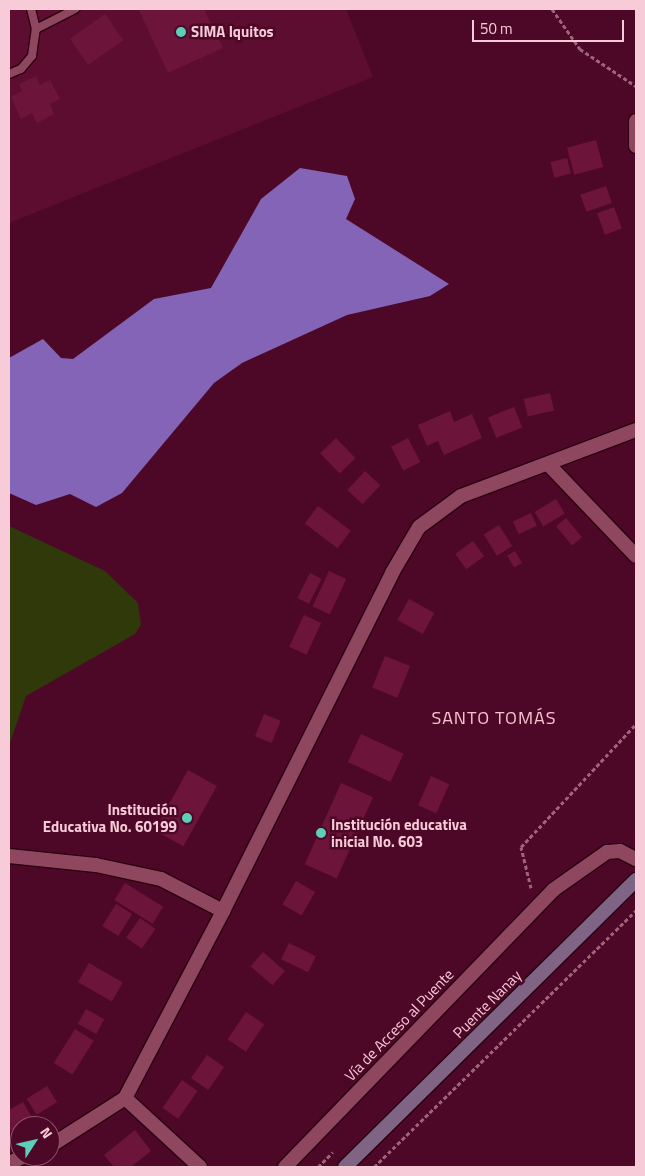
<!DOCTYPE html>
<html>
<head>
<meta charset="utf-8">
<style>
  body { margin:0 }
  #map { position:relative; width:645px; height:1176px; overflow:hidden; background:#4e0827; font-family:"Titillium Web",sans-serif }
  div>[style] { position:absolute }
  .built>* { inset:0; background:#5c0d30 }
  .green>* { inset:0; background:#2f3909 }
  .water>* { inset:0; background:#8364b6 }
  .building>* { inset:0; background:#6d143a; transform-origin:0 0 }
  .path>* { height:3px; margin-top:-1.5px; transform-origin:0; background:repeating-linear-gradient(90deg,#9e647a 0 4px,transparent 0 6.5px) }
  .roads { filter:drop-shadow(1px 0 #2b0010) drop-shadow(-1px 0 #2b0010) drop-shadow(0 1px #2b0010) drop-shadow(0 -1px #2b0010) }
  .service>* { height:8px; margin:-4px; padding:0 4px; transform-origin:4px; border-radius:4px; background:#8f465f }
  .minor>* { height:14px; margin:-7px; padding:0 7px; transform-origin:7px; border-radius:7px; background:#8f465f }
  .tertiary>* { height:14px; margin:-7px; padding:0 7px; transform-origin:7px; border-radius:7px; background:#8f465f }
  .secondary>* { height:14px; margin:-7px; padding:0 7px; transform-origin:7px; border-radius:7px; background:#806485 }
  .dots>* { width:14px; height:14px; translate:-50% -50%; box-sizing:border-box; border:2px solid #4e0827; border-radius:50% }
  span { translate:-50% -50%; white-space:nowrap; text-align:center; line-height:1.15; -webkit-text-stroke:5px #4e0827; paint-order:stroke }
  .poi-label { font-size:15px; color:#f7cbd7; font-weight:700 }
  .left { translate:0 -50%; text-align:left }
  .right { translate:-100% -50%; text-align:right }
  .street-label { font-size:15px; color:#f7cbd7 }
  .quarter-label { font-size:18px; color:#f6c2d0; letter-spacing:1px }
  .frame { position:absolute; inset:0; border:10px solid #f7cbd7; pointer-events:none }
  .north { position:absolute; left:10px; top:1116px; width:50px; height:50px; box-sizing:border-box; background:#4e0827; border:1px solid #92566d; border-radius:50%; rotate:55deg; font-size:14px; font-weight:700; line-height:20px; text-align:center; color:#f7cbd7 }
  .north::after { content:''; display:block; margin:auto; width:18px; height:22px; background:#5cceba; clip-path:polygon(50% 0,100% 100%,50% 72%,0 100%) }
  .scale { position:absolute; left:472px; top:20px; width:152px; height:22px; box-sizing:border-box; border:2px solid #f7cbd7; border-top:0; padding-left:6px; font-size:15px; line-height:18px; white-space:nowrap; color:#f7cbd7; -webkit-text-stroke:4px #4e0827; paint-order:stroke }
</style>
</head>
<body>
<div id="map">
  <div class="built">
    <div style="clip-path:polygon(9px 9px,346px 9px,373px 77px,9px 223px)"></div>
  </div>
  <div class="green">
    <div style="clip-path:polygon(9px 526px,105px 571px,138px 603px,141px 625px,135px 634px,26px 696px,9px 746px)"></div>
  </div>
  <div class="water">
    <div style="clip-path:polygon(300px 168px,347px 176px,355px 199px,346px 219px,449px 284px,430px 296px,347px 315px,242px 363px,214px 383px,122px 493px,96px 507px,70px 494px,36px 505px,9px 493px,9px 358px,43px 339px,61px 358px,73px 359px,154px 299px,211px 288px,261px 199px)"></div>
  </div>
  <div class="building">
    <div style="clip-path:polygon(204px 9px,223px 48px,168px 73px,139px 10px)"></div>
    <div style="left:105px;top:14px;width:32px;height:43px;rotate:55deg"></div>
    <div style="clip-path:polygon(36px 76px,40px 85px,50px 80px,60px 99px,50px 104px,54px 114px,37px 123px,32px 113px,21px 119px,11px 97px,22px 91px,19px 84px)"></div>
    <div style="left:596px;top:140px;width:28px;height:30px;rotate:75deg"></div>
    <div style="left:567px;top:158px;width:16px;height:17px;rotate:76deg"></div>
    <div style="left:606px;top:186px;width:18px;height:27px;rotate:71deg"></div>
    <div style="left:614px;top:207px;width:23px;height:18px;rotate:70deg"></div>
    <div style="left:550px;top:393px;width:18px;height:27px;rotate:77deg"></div>
    <div style="left:514px;top:407px;width:22px;height:28px;rotate:68deg"></div>
    <div style="clip-path:polygon(450px 411px,454px 422px,472px 414px,482px 438px,444px 455px,438px 441px,427px 446px,418px 425px)"></div>
    <div style="left:336px;top:438px;width:28px;height:22px;rotate:46deg"></div>
    <div style="left:408px;top:438px;width:27px;height:19px;rotate:63deg"></div>
    <div style="left:365px;top:471px;width:21px;height:26px;rotate:43deg"></div>
    <div style="left:556px;top:499px;width:17px;height:25px;rotate:59deg"></div>
    <div style="left:318px;top:506px;width:41px;height:22px;rotate:37deg"></div>
    <div style="left:531px;top:513px;width:14px;height:20px;rotate:65deg"></div>
    <div style="left:566px;top:518px;width:25px;height:13px;rotate:50deg"></div>
    <div style="left:499px;top:525px;width:25px;height:18px;rotate:58deg"></div>
    <div style="left:473px;top:541px;width:19px;height:22px;rotate:54deg"></div>
    <div style="left:515px;top:551px;width:14px;height:9px;rotate:60deg"></div>
    <div style="left:329px;top:571px;width:19px;height:39px;rotate:25deg"></div>
    <div style="left:310px;top:573px;width:13px;height:28px;rotate:27deg"></div>
    <div style="left:409px;top:599px;width:29px;height:24px;rotate:29deg"></div>
    <div style="left:304px;top:615px;width:19px;height:35px;rotate:25deg"></div>
    <div style="left:385px;top:656px;width:27px;height:34px;rotate:22deg"></div>
    <div style="left:264px;top:714px;width:18px;height:24px;rotate:22deg"></div>
    <div style="left:361px;top:734px;width:47px;height:31px;rotate:25deg"></div>
    <div style="left:188px;top:770px;width:33px;height:69px;rotate:29deg"></div>
    <div style="left:431px;top:776px;width:20px;height:32px;rotate:24deg"></div>
    <div style="left:341px;top:783px;width:35px;height:89px;rotate:24deg"></div>
    <div style="left:296px;top:881px;width:22px;height:27px;rotate:30deg"></div>
    <div style="left:125px;top:883px;width:45px;height:20px;rotate:32deg"></div>
    <div style="left:116px;top:904px;width:19px;height:26px;rotate:32deg"></div>
    <div style="left:140px;top:918px;width:19px;height:24px;rotate:35deg"></div>
    <div style="left:289px;top:943px;width:30px;height:18px;rotate:26deg"></div>
    <div style="left:263px;top:952px;width:29px;height:19px;rotate:41deg"></div>
    <div style="left:89px;top:963px;width:39px;height:22px;rotate:30deg"></div>
    <div style="left:86px;top:1009px;width:21px;height:17px;rotate:29deg"></div>
    <div style="left:246px;top:1012px;width:22px;height:33px;rotate:34deg"></div>
    <div style="left:75px;top:1029px;width:22px;height:40px;rotate:32deg"></div>
    <div style="left:207px;top:1055px;width:21px;height:28px;rotate:35deg"></div>
    <div style="left:182px;top:1080px;width:19px;height:34px;rotate:35deg"></div>
    <div style="left:47px;top:1086px;width:19px;height:24px;rotate:58deg"></div>
    <div style="clip-path:polygon(23px 1102px,33px 1119px,10px 1131px,9px 1110px)"></div>
    <div style="clip-path:polygon(135px 1130px,151px 1151px,131px 1167px,114px 1167px,104px 1155px)"></div>
  </div>
  <div class="path">
    <div style="left:552px;top:9px;width:49px;rotate:55deg"></div>
    <div style="left:580px;top:49px;width:67px;rotate:33.5deg"></div>
    <div style="left:531px;top:888px;width:42px;rotate:-103.7deg"></div>
    <div style="left:521px;top:847px;width:168px;rotate:-46.9deg"></div>
    <div style="left:318px;top:1167px;width:21px;rotate:-45deg"></div>
    <div style="left:374px;top:1167px;width:367px;rotate:-44.4deg"></div>
  </div>
  <div class="roads">
    <div class="service">
      <div style="left:36px;top:29px;width:44px;rotate:-27.1deg"></div>
      <div style="left:9px;top:74px;width:13px;rotate:-23deg"></div>
      <div style="left:21px;top:69px;width:17px;rotate:-50deg"></div>
      <div style="left:32px;top:56px;width:27px;rotate:-82deg"></div>
      <div style="left:36px;top:29px;width:21px;rotate:-104deg"></div>
    </div>
    <div class="minor">
      <div style="left:548px;top:464px;width:127px;rotate:46.3deg"></div>
      <div style="left:9px;top:856px;width:87px;rotate:5.9deg"></div>
      <div style="left:96px;top:865px;width:66px;rotate:12.2deg"></div>
      <div style="left:161px;top:879px;width:70px;rotate:27.3deg"></div>
      <div style="left:50px;top:1146px;width:89px;rotate:-32.6deg"></div>
      <div style="left:9px;top:1163px;width:17px;rotate:-24deg"></div>
    </div>
    <div class="tertiary">
      <div style="left:636px;top:121px;width:25px;rotate:90deg"></div>
      <div style="left:200px;top:1167px;width:102px;rotate:-137.4deg"></div>
      <div style="left:125px;top:1098px;width:211px;rotate:-62.3deg"></div>
      <div style="left:223px;top:911px;width:378px;rotate:-63.4deg"></div>
      <div style="left:392px;top:573px;width:53px;rotate:-59.6deg"></div>
      <div style="left:419px;top:527px;width:52px;rotate:-36.4deg"></div>
      <div style="left:461px;top:496px;width:187px;rotate:-20.7deg"></div>
      <div style="left:285px;top:1167px;width:385px;rotate:-45.9deg"></div>
      <div style="left:553px;top:890px;width:66px;rotate:-35.1deg"></div>
      <div style="left:607px;top:852px;width:13px;rotate:-4deg"></div>
      <div style="left:620px;top:851px;width:18px;rotate:27deg"></div>
    </div>
    <div class="secondary">
      <div style="left:345px;top:1167px;width:409px;rotate:-44.6deg"></div>
    </div>
  </div>
  <div class="dots">
    <div style="left:181px;top:32px;background:#5cceba"></div>
    <div style="left:187px;top:818px;background:#5cceba"></div>
    <div style="left:321px;top:833px;background:#5cceba"></div>
  </div>
  <div class="poi-label">
    <span class="left" style="left:191px;top:32px">SIMA Iquitos</span>
    <span class="right" style="left:177px;top:818px">Institución<br>Educativa No. 60199</span>
    <span class="left" style="left:331px;top:833px">Institución educativa<br>inicial No. 603</span>
  </div>
  <div class="street-label">
    <span style="left:487px;top:1004px;rotate:-45deg">Puente Nanay</span>
    <span style="left:399px;top:1025px;rotate:-46deg">Vía de Acceso al Puente</span>
  </div>
  <div class="quarter-label">
    <span style="left:494px;top:718px">SANTO TOMÁS</span>
  </div>
  <div class="frame"></div>
  <div class="north">N</div>
  <div class="scale">50 m</div>
</div>
</body>
</html>
